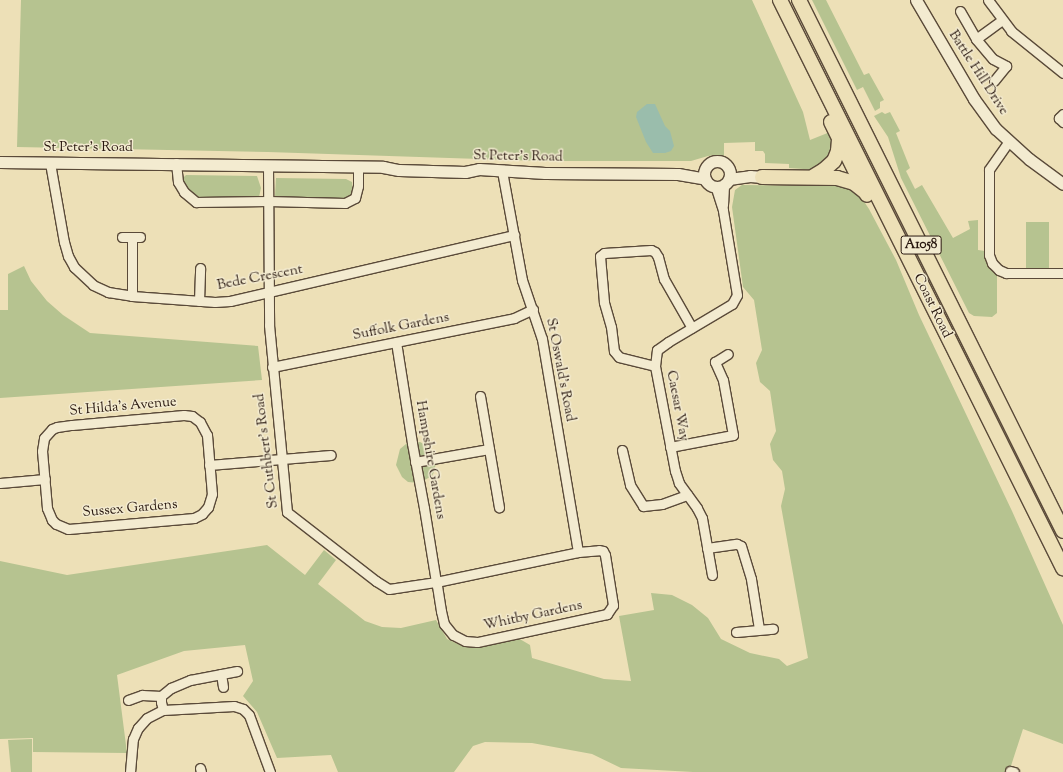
<!DOCTYPE html>
<html>
<head>
<meta charset="utf-8">
<style>
  body { margin:0 }
  #map { position:relative; width:1063px; height:772px; overflow:hidden; background:#ede0b7; font-family:"Sorts Mill Goudy",serif }
  div>[style] { position:absolute }
  .green>* { inset:0; background:#b6c390; transform-origin:0 0 }
  .water>* { inset:0; background:#9abdac }
  .roads { filter:drop-shadow(1px 0 #5a4a39) drop-shadow(-1px 0 #5a4a39) drop-shadow(0 1px #5a4a39) drop-shadow(0 -1px #5a4a39) }
  .minor>* { height:9px; margin:-4.5px; padding:0 4.5px; transform-origin:4.5px; border-radius:4.5px; background:#f3ebd0 }
  .tertiary>* { height:11px; margin:-5.5px; padding:0 5.5px; transform-origin:5.5px; border-radius:5.5px; background:#f3ebd0 }
  .tertiary>.ring { margin:-5.5px; padding:0; box-sizing:content-box; background:none; border:11px solid #f3ebd0; border-radius:50% }
  .trunk>* { height:14px; margin:-7px; padding:0 7px; transform-origin:7px; border-radius:7px; background:#ede0b7 }
  span { translate:-50% -50%; white-space:nowrap; text-align:center; line-height:1.15; -webkit-text-stroke:3px #f3ebd0; paint-order:stroke }
  .shield-label span { padding:1px 3px; background:#f3ebd0; border:1px solid; border-radius:3px; -webkit-text-stroke-width:0 }
  .shield-label { font-size:13px; color:#29180f; font-weight:700 }
  .street-label { font-size:14px; color:#29180f }
</style>
</head>
<body>
<div id="map">
  <div class="green">
    <div style="clip-path:polygon(21px 0,752px 0,803px 112px,810px 140px,830px 132px,834px 145px,833px 155px,818px 170px,789px 168px,789px 164px,765px 163px,765px 154px,763px 151px,755px 151px,755px 142px,724px 143px,724px 156px,717px 155px,708px 156px,691px 161px,541px 161px,268px 152px,17px 147px)"></div>
    <div style="clip-path:polygon(812px 0,826px 0,864px 75px,869px 73px,884px 100px,880px 102px,880px 108px,875px 111px,863px 87px,857px 90px)"></div>
    <div style="clip-path:polygon(882px 112px,885px 114px,890px 112px,900px 131px,896px 133px,910px 168px,906px 171px,915px 189px,922px 185px,953px 238px,970px 229px,968px 221px,978px 220px,978px 250px,985px 251px,997px 273px,997px 313px,992px 317px,974px 316px,969px 313px,901px 178px,888px 137px,874px 116px)"></div>
    <div style="clip-path:polygon(186px 175px,257px 176px,261px 188px,259px 197px,254px 199px,197px 198px,184px 184px,182px 179px)"></div>
    <div style="clip-path:polygon(276px 178px,346px 179px,352px 182px,353px 193px,346px 199px,281px 200px,275px 196px)"></div>
    <div style="clip-path:polygon(742px 185px,836px 186px,857px 191px,869px 209px,896px 260px,919px 315px,1012px 511px,1063px 625px,1063px 744px,1023px 729px,1009px 772px,693px 772px,621px 768px,592px 754px,532px 743px,485px 742px,473px 746px,454px 772px,338px 772px,331px 755px,277px 758px,257px 712px,243px 696px,253px 681px,245px 645px,184px 651px,117px 675px,127px 753px,33px 752px,33px 738px,0 739px,0 561px,67px 575px,267px 545px,305px 575px,324px 550px,336px 560px,318px 584px,365px 621px,382px 627px,401px 628px,436px 620px,447px 639px,460px 645px,476px 648px,518px 638px,530px 645px,532px 658px,604px 679px,631px 681px,619px 616px,654px 610px,651px 593px,672px 595px,692px 605px,708px 618px,721px 639px,750px 653px,779px 659px,787px 666px,808px 658px,781px 506px,785px 489px,782px 471px,773px 460px,770px 444px,776px 431px,770px 391px,760px 382px,756px 363px,762px 350px,754px 300px,743px 287px,732px 207px,735px 190px)"></div>
    <div style="left:1026px;top:222px;width:23px;height:47px"></div>
    <div style="clip-path:polygon(24px 266px,31px 281px,47px 301px,63px 315px,90px 333px,258px 346px,262px 380px,0 398px,0 310px,8px 310px,8px 274px)"></div>
    <div style="clip-path:polygon(420px 442px,426px 445px,434px 454px,436px 463px,434px 472px,432px 476px,419px 483px,408px 482px,402px 477px,396px 465px,400px 449px,406px 444px)"></div>
    <div style="clip-path:polygon(32px 739px,32px 772px,11px 772px,8px 740px)"></div>
  </div>
  <div class="water">
    <div style="clip-path:polygon(647px 104px,655px 104px,665px 126px,670px 131px,674px 146px,671px 151px,665px 153px,653px 153px,646px 142px,636px 117px,637px 112px)"></div>
  </div>
  <div class="roads">
    <div class="minor">
      <div style="left:988px;top:0;width:39px;rotate:53deg"></div>
      <div style="left:1011px;top:31px;width:67px;rotate:38.9deg"></div>
      <div style="left:960px;top:11px;width:32px;rotate:60deg"></div>
      <div style="left:976px;top:39px;width:26px;rotate:50deg"></div>
      <div style="left:993px;top:59px;width:15px;rotate:28deg"></div>
      <div style="left:1006px;top:66px;width:19px;rotate:129deg"></div>
      <div style="left:976px;top:39px;width:32px;rotate:-36deg"></div>
      <div style="left:1063px;top:114px;width:6px;rotate:135deg"></div>
      <div style="left:1059px;top:118px;width:6px;rotate:45deg"></div>
      <div style="left:1009px;top:141px;width:35px;rotate:125deg"></div>
      <div style="left:989px;top:170px;width:85px;rotate:90deg"></div>
      <div style="left:989px;top:255px;width:9px;rotate:69deg"></div>
      <div style="left:992px;top:263px;width:10px;rotate:45deg"></div>
      <div style="left:999px;top:270px;width:8px;rotate:23deg"></div>
      <div style="left:1006px;top:273px;width:57px"></div>
      <div style="left:50px;top:163px;width:80px;rotate:80deg"></div>
      <div style="left:64px;top:242px;width:15px;rotate:74deg"></div>
      <div style="left:68px;top:256px;width:13px;rotate:61deg"></div>
      <div style="left:74px;top:267px;width:26px;rotate:43deg"></div>
      <div style="left:93px;top:285px;width:17px;rotate:25deg"></div>
      <div style="left:108px;top:292px;width:24px;rotate:9deg"></div>
      <div style="left:132px;top:296px;width:83px;rotate:4.1deg"></div>
      <div style="left:215px;top:302px;width:15px;rotate:-4deg"></div>
      <div style="left:230px;top:301px;width:292px;rotate:-13.1deg"></div>
      <div style="left:176px;top:163px;width:19px;rotate:84deg"></div>
      <div style="left:178px;top:182px;width:12px;rotate:59deg"></div>
      <div style="left:184px;top:192px;width:16px;rotate:40deg"></div>
      <div style="left:196px;top:202px;width:72px;rotate:-0.8deg"></div>
      <div style="left:268px;top:201px;width:77px;rotate:1.5deg"></div>
      <div style="left:345px;top:203px;width:11px;rotate:-27deg"></div>
      <div style="left:355px;top:198px;width:12px;rotate:-76deg"></div>
      <div style="left:358px;top:186px;width:18px;rotate:-90deg"></div>
      <div style="left:268px;top:166px;width:159px;rotate:89.6deg"></div>
      <div style="left:269px;top:325px;width:188px;rotate:84.5deg"></div>
      <div style="left:287px;top:512px;width:113px;rotate:37.8deg"></div>
      <div style="left:376px;top:581px;width:15px;rotate:32deg"></div>
      <div style="left:389px;top:589px;width:48px;rotate:-8.5deg"></div>
      <div style="left:436px;top:582px;width:145px;rotate:-11.9deg"></div>
      <div style="left:578px;top:552px;width:21px;rotate:-5deg"></div>
      <div style="left:599px;top:550px;width:4px;rotate:14deg"></div>
      <div style="left:603px;top:551px;width:4px;rotate:63deg"></div>
      <div style="left:605px;top:555px;width:51px;rotate:80.9deg"></div>
      <div style="left:613px;top:605px;width:11px;rotate:124deg"></div>
      <div style="left:607px;top:614px;width:133px;rotate:167.8deg"></div>
      <div style="left:477px;top:642px;width:12px;rotate:-175deg"></div>
      <div style="left:465px;top:641px;width:13px;rotate:-153deg"></div>
      <div style="left:453px;top:635px;width:14px;rotate:-129deg"></div>
      <div style="left:444px;top:624px;width:13px;rotate:-103deg"></div>
      <div style="left:441px;top:611px;width:25px;rotate:-99deg"></div>
      <div style="left:437px;top:586px;width:4px;rotate:-104deg"></div>
      <div style="left:436px;top:582px;width:75px;rotate:-99.2deg"></div>
      <div style="left:424px;top:508px;width:66px;rotate:-100.5deg"></div>
      <div style="left:412px;top:443px;width:102px;rotate:-99deg"></div>
      <div style="left:502px;top:171px;width:111px;rotate:79.6deg"></div>
      <div style="left:522px;top:280px;width:62px;rotate:71.3deg"></div>
      <div style="left:542px;top:339px;width:216px;rotate:80.4deg"></div>
      <div style="left:723px;top:205px;width:21px;rotate:-87deg"></div>
      <div style="left:122px;top:237px;width:18px"></div>
      <div style="left:132px;top:296px;width:59px;rotate:-90deg"></div>
      <div style="left:199px;top:301px;width:33px;rotate:-88deg"></div>
      <div style="left:655px;top:366px;width:37px;rotate:-166deg"></div>
      <div style="left:619px;top:357px;width:8px;rotate:-130deg"></div>
      <div style="left:614px;top:351px;width:24px;rotate:-97deg"></div>
      <div style="left:611px;top:327px;width:26px;rotate:-106deg"></div>
      <div style="left:604px;top:302px;width:46px;rotate:-95deg"></div>
      <div style="left:600px;top:256px;width:5px;rotate:-37deg"></div>
      <div style="left:604px;top:253px;width:47px;rotate:-3.7deg"></div>
      <div style="left:651px;top:250px;width:4px;rotate:27deg"></div>
      <div style="left:655px;top:252px;width:6px;rotate:59deg"></div>
      <div style="left:658px;top:257px;width:23px;rotate:75deg"></div>
      <div style="left:664px;top:279px;width:56px;rotate:60.3deg"></div>
      <div style="left:272px;top:367px;width:247px;rotate:-11.4deg"></div>
      <div style="left:514px;top:318px;width:21px;rotate:-25deg"></div>
      <div style="left:480px;top:396px;width:113px;rotate:80.3deg"></div>
      <div style="left:184px;top:415px;width:8px;rotate:7deg"></div>
      <div style="left:192px;top:416px;width:10px;rotate:37deg"></div>
      <div style="left:200px;top:422px;width:15px;rotate:62deg"></div>
      <div style="left:207px;top:435px;width:59px;rotate:85.2deg"></div>
      <div style="left:212px;top:494px;width:14px;rotate:107deg"></div>
      <div style="left:208px;top:507px;width:9px;rotate:131deg"></div>
      <div style="left:202px;top:514px;width:9px;rotate:153deg"></div>
      <div style="left:194px;top:518px;width:126px;rotate:175deg"></div>
      <div style="left:68px;top:529px;width:13px;rotate:-157deg"></div>
      <div style="left:56px;top:524px;width:6px;rotate:-135deg"></div>
      <div style="left:52px;top:520px;width:13px;rotate:-113deg"></div>
      <div style="left:47px;top:508px;width:57px;rotate:-95deg"></div>
      <div style="left:42px;top:451px;width:13px;rotate:-81deg"></div>
      <div style="left:44px;top:438px;width:12px;rotate:-48deg"></div>
      <div style="left:52px;top:429px;width:5px;rotate:-22deg"></div>
      <div style="left:57px;top:427px;width:15px;rotate:-8deg"></div>
      <div style="left:72px;top:425px;width:112px;rotate:-5.1deg"></div>
      <div style="left:670px;top:447px;width:64px;rotate:-10.8deg"></div>
      <div style="left:733px;top:435px;width:56px;rotate:-100.3deg"></div>
      <div style="left:723px;top:380px;width:20px;rotate:-114deg"></div>
      <div style="left:715px;top:362px;width:15px;rotate:-32deg"></div>
      <div style="left:622px;top:450px;width:36px;rotate:77deg"></div>
      <div style="left:630px;top:485px;width:25px;rotate:58deg"></div>
      <div style="left:643px;top:506px;width:19px;rotate:-6deg"></div>
      <div style="left:662px;top:504px;width:27px;rotate:-20deg"></div>
      <div style="left:415px;top:462px;width:75px;rotate:-10deg"></div>
      <div style="left:209px;top:465px;width:122px;rotate:-4.7deg"></div>
      <div style="left:0;top:483px;width:45px;rotate:-5.1deg"></div>
      <div style="left:707px;top:548px;width:30px;rotate:-8deg"></div>
      <div style="left:737px;top:544px;width:4px;rotate:27deg"></div>
      <div style="left:741px;top:546px;width:34px;rotate:73deg"></div>
      <div style="left:751px;top:579px;width:51px;rotate:80.9deg"></div>
      <div style="left:712px;top:575px;width:58px;rotate:-100deg"></div>
      <div style="left:702px;top:518px;width:11px;rotate:-117deg"></div>
      <div style="left:697px;top:508px;width:31px;rotate:-126deg"></div>
      <div style="left:679px;top:483px;width:13px;rotate:-108deg"></div>
      <div style="left:675px;top:471px;width:107px;rotate:-100.8deg"></div>
      <div style="left:655px;top:366px;width:16px;rotate:-83deg"></div>
      <div style="left:657px;top:350px;width:14px;rotate:-36deg"></div>
      <div style="left:668px;top:342px;width:74px;rotate:-30.7deg"></div>
      <div style="left:732px;top:304px;width:10px;rotate:-61deg"></div>
      <div style="left:737px;top:295px;width:86px;rotate:-99.4deg"></div>
      <div style="left:723px;top:210px;width:25px;rotate:-108deg"></div>
      <div style="left:736px;top:632px;width:37px;rotate:-5deg"></div>
      <div style="left:221px;top:674px;width:13px;rotate:81deg"></div>
      <div style="left:128px;top:700px;width:15px;rotate:-20deg"></div>
      <div style="left:142px;top:695px;width:19px;rotate:3deg"></div>
      <div style="left:163px;top:710px;width:8px;rotate:-104deg"></div>
      <div style="left:161px;top:702px;width:6px;rotate:-90deg"></div>
      <div style="left:161px;top:696px;width:13px;rotate:-39deg"></div>
      <div style="left:171px;top:688px;width:21px;rotate:-23deg"></div>
      <div style="left:190px;top:680px;width:48px;rotate:-10.8deg"></div>
      <div style="left:200px;top:768px;width:4px;rotate:76deg"></div>
      <div style="left:1010px;top:771px;width:4px;rotate:14deg"></div>
      <div style="left:130px;top:772px;width:33px;rotate:-85deg"></div>
      <div style="left:133px;top:739px;width:12px;rotate:-66deg"></div>
      <div style="left:138px;top:728px;width:13px;rotate:-48deg"></div>
      <div style="left:147px;top:718px;width:18px;rotate:-27deg"></div>
      <div style="left:163px;top:710px;width:71px;rotate:-3.2deg"></div>
      <div style="left:234px;top:706px;width:9px;rotate:18deg"></div>
      <div style="left:243px;top:709px;width:8px;rotate:45deg"></div>
      <div style="left:249px;top:715px;width:61px;rotate:69.8deg"></div>
    </div>
    <div class="tertiary">
      <div style="left:916px;top:0;width:115px;rotate:59.6deg"></div>
      <div style="left:974px;top:99px;width:37px;rotate:54deg"></div>
      <div style="left:996px;top:129px;width:45px;rotate:42.3deg"></div>
      <div style="left:1029px;top:159px;width:42px;rotate:36.3deg"></div>
      <div class="ring" style="left:704px;top:161px;width:15px;height:15px"></div>
      <div style="left:0;top:162px;width:383px;rotate:0.7deg"></div>
      <div style="left:383px;top:167px;width:16px;rotate:11deg"></div>
      <div style="left:399px;top:170px;width:66px;rotate:1.7deg"></div>
      <div style="left:465px;top:172px;width:14px;rotate:-12deg"></div>
      <div style="left:479px;top:169px;width:66px;rotate:3.5deg"></div>
      <div style="left:545px;top:173px;width:133px;rotate:0.4deg"></div>
      <div style="left:678px;top:174px;width:27px;rotate:10deg"></div>
      <div style="left:729px;top:179px;width:21px;rotate:-8deg"></div>
      <div style="left:750px;top:176px;width:12px;rotate:5deg"></div>
    </div>
    <div class="trunk">
      <div style="left:780px;top:0;width:635px;rotate:63.52deg"></div>
      <div style="left:799px;top:0;width:593px;rotate:63.56deg"></div>
      <div style="left:831px;top:122px;width:81px;rotate:63.7deg"></div>
      <div style="left:814px;top:176px;width:12px;rotate:-31deg"></div>
      <div style="left:824px;top:170px;width:13px;rotate:-42deg"></div>
      <div style="left:834px;top:161px;width:11px;rotate:-68deg"></div>
      <div style="left:838px;top:151px;width:11px;rotate:-85deg"></div>
      <div style="left:762px;top:177px;width:75px;rotate:0.8deg"></div>
      <div style="left:837px;top:178px;width:18px;rotate:16deg"></div>
      <div style="left:854px;top:183px;width:13px;rotate:39deg"></div>
    </div>
  </div>
  <div class="shield-label">
    <span style="left:921px;top:245px">A1058</span>
  </div>
  <div class="street-label">
    <span style="left:978px;top:73px;rotate:57deg">Battle Hill Drive</span>
    <span style="left:88px;top:148px">St Peter's Road</span>
    <span style="left:518px;top:157px;rotate:1deg">St Peter's Road</span>
    <span style="left:260px;top:278px;rotate:-11deg">Bede Crescent</span>
    <span style="left:932px;top:306px;rotate:64deg">Coast Road</span>
    <span style="left:401px;top:327px;rotate:-11deg">Suffolk Gardens</span>
    <span style="left:560px;top:370px;rotate:79deg">St Oswald's Road</span>
    <span style="left:677px;top:406px;rotate:79deg">Caesar Way</span>
    <span style="left:123px;top:407px;rotate:-5deg">St Hilda's Avenue</span>
    <span style="left:267px;top:451px;rotate:-97deg">St Cuthbert's Road</span>
    <span style="left:430px;top:460px;rotate:80deg">Hampshire Gardens</span>
    <span style="left:130px;top:509px;rotate:-5deg">Sussex Gardens</span>
    <span style="left:533px;top:616px;rotate:-12deg">Whitby Gardens</span>
  </div>
</div>
</body>
</html>
